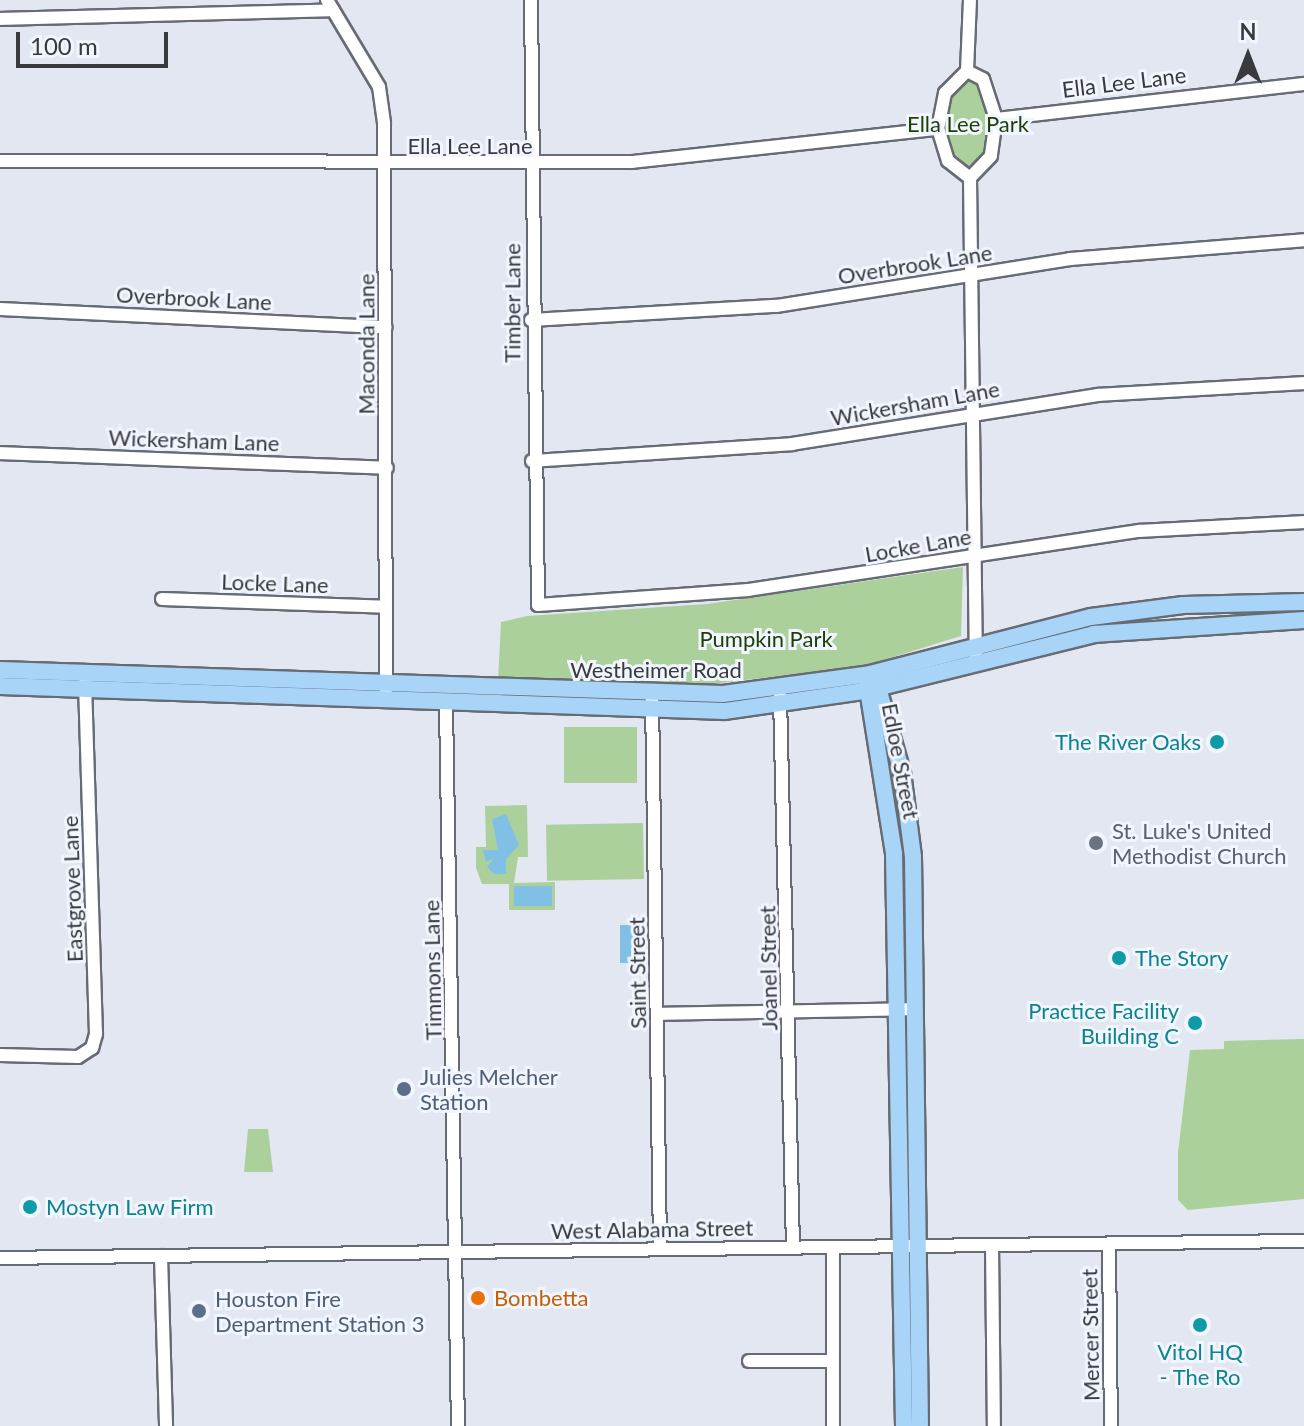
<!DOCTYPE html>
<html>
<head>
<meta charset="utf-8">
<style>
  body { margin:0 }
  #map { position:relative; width:1304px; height:1426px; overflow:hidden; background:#e2e7f1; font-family:Lato,sans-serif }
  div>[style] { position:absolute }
  .green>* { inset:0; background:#acd09b; transform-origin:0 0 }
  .water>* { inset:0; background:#80c0e5; transform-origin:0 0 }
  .roads { filter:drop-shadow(2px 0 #676b73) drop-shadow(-2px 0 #676b73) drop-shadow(0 2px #676b73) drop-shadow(0 -2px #676b73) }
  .minor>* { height:12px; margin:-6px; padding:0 6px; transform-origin:6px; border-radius:6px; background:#fff }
  .major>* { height:16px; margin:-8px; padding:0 8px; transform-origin:8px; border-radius:8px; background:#a8d4f7 }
  .dots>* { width:22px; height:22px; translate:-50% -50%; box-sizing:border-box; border:4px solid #f0f5fe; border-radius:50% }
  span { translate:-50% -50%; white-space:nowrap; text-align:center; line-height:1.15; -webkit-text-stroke:6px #f0f5fe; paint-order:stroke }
  .street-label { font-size:22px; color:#383a3e }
  .park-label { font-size:22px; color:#1d3f06 }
  .culture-label { font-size:22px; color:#0d838f }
  .right { translate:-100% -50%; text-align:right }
  .left { translate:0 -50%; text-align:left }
  .worship-label { font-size:22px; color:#5b616d }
  .service-label { font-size:22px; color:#4e5e75 }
  .food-label { font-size:22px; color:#c56008 }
  .north { position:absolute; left:1208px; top:16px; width:80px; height:80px; -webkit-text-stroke:6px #f0f5fe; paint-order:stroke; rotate:0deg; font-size:22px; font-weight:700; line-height:32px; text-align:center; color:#383a3e }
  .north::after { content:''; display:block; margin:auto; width:28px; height:36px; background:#383a3e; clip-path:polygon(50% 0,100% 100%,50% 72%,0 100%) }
  .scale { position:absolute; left:16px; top:32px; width:152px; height:36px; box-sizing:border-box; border:4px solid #383a3e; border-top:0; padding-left:10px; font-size:24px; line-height:28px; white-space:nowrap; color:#383a3e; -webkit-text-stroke:6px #f0f5fe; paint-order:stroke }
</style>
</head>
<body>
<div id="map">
  <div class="green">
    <div style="clip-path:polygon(967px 76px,979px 82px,992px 119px,986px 154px,970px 169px,954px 157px,945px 128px,950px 96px)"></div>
    <div style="clip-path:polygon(963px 567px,961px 636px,864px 666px,686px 687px,498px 681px,501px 622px,527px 616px,707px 604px)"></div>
    <div style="left:564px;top:727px;width:73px;height:56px"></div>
    <div style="clip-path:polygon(527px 805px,528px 857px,518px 857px,514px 883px,555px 882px,555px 910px,509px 910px,509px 884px,482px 884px,476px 868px,476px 847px,486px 847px,485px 806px)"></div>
    <div style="left:643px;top:823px;width:56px;height:97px;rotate:89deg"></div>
    <div style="clip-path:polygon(1304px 1039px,1304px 1199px,1188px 1210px,1178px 1200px,1178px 1153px,1190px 1050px,1224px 1049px,1224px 1041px)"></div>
    <div style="clip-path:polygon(248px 1129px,268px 1129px,273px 1172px,244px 1172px)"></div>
  </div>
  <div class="water">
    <div style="clip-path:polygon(506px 814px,519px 845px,506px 859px,506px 874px,494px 874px,487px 867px,494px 858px,486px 862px,483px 850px,498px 850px,492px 819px)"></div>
    <div style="left:552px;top:886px;width:20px;height:38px;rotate:90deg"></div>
    <div style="left:620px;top:925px;width:20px;height:38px"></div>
  </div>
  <div class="roads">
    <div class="minor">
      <div style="left:327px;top:0;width:101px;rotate:59.1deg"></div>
      <div style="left:379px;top:87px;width:37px;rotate:82deg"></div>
      <div style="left:384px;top:124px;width:566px;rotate:89.8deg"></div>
      <div style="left:531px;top:0;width:605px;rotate:89.34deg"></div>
      <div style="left:538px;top:605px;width:211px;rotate:-4.1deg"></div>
      <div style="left:748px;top:590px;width:396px;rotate:-8.6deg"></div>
      <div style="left:1140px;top:531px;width:164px;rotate:-3.1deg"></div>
      <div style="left:0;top:19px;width:333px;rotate:-1.5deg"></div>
      <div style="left:967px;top:71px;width:18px;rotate:27deg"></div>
      <div style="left:983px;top:79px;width:42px;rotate:72deg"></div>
      <div style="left:996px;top:119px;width:37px;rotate:98deg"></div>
      <div style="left:991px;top:156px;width:30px;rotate:134deg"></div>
      <div style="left:970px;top:178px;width:28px;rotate:-142deg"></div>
      <div style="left:948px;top:161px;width:34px;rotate:-107deg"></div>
      <div style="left:938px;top:129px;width:37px;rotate:-79deg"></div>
      <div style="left:945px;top:93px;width:31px;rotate:-45deg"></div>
      <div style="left:967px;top:71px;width:71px;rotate:-87.6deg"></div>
      <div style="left:996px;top:119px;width:310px;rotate:-6.5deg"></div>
      <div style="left:0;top:161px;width:632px;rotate:0.09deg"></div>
      <div style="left:632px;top:162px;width:308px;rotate:-6.2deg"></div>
      <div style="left:970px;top:178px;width:477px;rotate:89.3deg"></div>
      <div style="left:0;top:309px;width:386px;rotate:2.7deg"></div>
      <div style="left:531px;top:320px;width:246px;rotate:-3.3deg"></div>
      <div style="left:777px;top:306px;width:297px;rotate:-9.1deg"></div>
      <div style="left:1070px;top:259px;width:235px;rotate:-4.6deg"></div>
      <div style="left:0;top:453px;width:387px;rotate:2.2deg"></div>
      <div style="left:532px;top:461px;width:261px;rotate:-3.7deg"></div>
      <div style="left:792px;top:444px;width:310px;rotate:-9.1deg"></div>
      <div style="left:1098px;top:395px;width:206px;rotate:-3.3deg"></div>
      <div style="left:162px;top:599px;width:224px;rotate:2deg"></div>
      <div style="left:652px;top:696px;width:553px;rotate:89.17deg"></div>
      <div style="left:780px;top:696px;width:551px;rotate:88.65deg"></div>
      <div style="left:446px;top:705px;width:721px;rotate:89.05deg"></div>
      <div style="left:657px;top:1014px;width:258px;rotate:-1.1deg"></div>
      <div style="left:0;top:1055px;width:78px;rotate:1.5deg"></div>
      <div style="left:78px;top:1057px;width:17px;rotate:-33deg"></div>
      <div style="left:92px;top:1048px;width:15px;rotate:-74deg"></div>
      <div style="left:96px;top:1034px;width:351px;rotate:-91.8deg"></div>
      <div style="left:1109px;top:1244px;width:182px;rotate:89.4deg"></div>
      <div style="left:992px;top:1245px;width:181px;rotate:89.4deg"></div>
      <div style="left:833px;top:1247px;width:179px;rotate:90deg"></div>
      <div style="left:161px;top:1256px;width:170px;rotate:88.3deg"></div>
      <div style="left:0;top:1258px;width:1304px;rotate:-0.75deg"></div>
      <div style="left:749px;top:1361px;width:84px"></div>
    </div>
    <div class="major">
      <div style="left:0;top:670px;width:723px;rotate:1.9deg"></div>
      <div style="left:723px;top:694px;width:148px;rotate:-7.7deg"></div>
      <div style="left:870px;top:674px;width:228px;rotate:-14.5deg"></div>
      <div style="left:1091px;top:617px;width:93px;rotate:-7.4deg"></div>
      <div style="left:1183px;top:605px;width:121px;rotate:-1.4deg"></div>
      <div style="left:876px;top:681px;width:95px;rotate:74.1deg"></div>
      <div style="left:902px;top:772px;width:86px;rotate:82.6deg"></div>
      <div style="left:913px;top:857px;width:569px;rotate:89.3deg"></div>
      <div style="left:867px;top:683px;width:173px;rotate:81deg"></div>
      <div style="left:894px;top:854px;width:572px;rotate:89deg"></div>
      <div style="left:0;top:686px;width:725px;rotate:1.97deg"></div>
      <div style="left:725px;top:711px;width:140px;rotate:-8.2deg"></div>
      <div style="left:864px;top:691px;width:237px;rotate:-13.9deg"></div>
      <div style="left:1094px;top:634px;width:210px;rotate:-3.8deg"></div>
    </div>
  </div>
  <div class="dots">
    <div style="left:1217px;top:742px;background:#0f9aa8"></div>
    <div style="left:1096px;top:843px;background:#6b7280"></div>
    <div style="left:1119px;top:958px;background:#0f9aa8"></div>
    <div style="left:1195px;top:1023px;background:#0f9aa8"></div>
    <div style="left:404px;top:1089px;background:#5c6f8a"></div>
    <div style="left:30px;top:1207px;background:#0f9aa8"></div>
    <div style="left:478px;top:1298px;background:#e8710a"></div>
    <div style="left:199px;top:1311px;background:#5c6f8a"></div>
    <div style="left:1200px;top:1325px;background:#0f9aa8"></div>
  </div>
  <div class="street-label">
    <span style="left:1124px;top:82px;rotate:-7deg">Ella Lee Lane</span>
    <span style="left:470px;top:146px">Ella Lee Lane</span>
    <span style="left:915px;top:264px;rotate:-9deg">Overbrook Lane</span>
    <span style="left:194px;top:298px;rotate:3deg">Overbrook Lane</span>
    <span style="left:512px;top:303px;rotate:-90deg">Timber Lane</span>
    <span style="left:366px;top:344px;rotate:-90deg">Maconda Lane</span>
    <span style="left:915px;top:403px;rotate:-10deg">Wickersham Lane</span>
    <span style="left:194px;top:440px;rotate:2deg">Wickersham Lane</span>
    <span style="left:918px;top:545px;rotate:-10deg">Locke Lane</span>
    <span style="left:275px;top:583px;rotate:2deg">Locke Lane</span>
    <span style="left:656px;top:670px">Westheimer Road</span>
    <span style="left:901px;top:761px;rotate:79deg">Edloe Street</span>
    <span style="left:72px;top:889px;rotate:-92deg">Eastgrove Lane</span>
    <span style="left:768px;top:968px;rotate:-91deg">Joanel Street</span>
    <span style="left:432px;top:970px;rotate:-91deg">Timmons Lane</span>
    <span style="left:637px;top:973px;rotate:-91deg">Saint Street</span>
    <span style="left:652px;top:1229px;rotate:-1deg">West Alabama Street</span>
    <span style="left:1090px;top:1335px;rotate:-91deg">Mercer Street</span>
  </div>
  <div class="park-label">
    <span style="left:968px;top:124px">Ella Lee Park</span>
    <span style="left:766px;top:639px">Pumpkin Park</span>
  </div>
  <div class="culture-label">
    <span class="right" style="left:1201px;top:742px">The River Oaks</span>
    <span class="left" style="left:1135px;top:958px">The Story</span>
    <span class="right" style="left:1179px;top:1023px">Practice Facility<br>Building C</span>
    <span class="left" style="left:46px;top:1207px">Mostyn Law Firm</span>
    <span style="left:1200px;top:1364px">Vitol HQ<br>- The Ro</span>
  </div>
  <div class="worship-label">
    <span class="left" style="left:1112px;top:843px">St. Luke's United<br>Methodist Church</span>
  </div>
  <div class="service-label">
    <span class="left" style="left:420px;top:1089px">Julies Melcher<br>Station</span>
    <span class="left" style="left:215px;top:1311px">Houston Fire<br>Department Station 3</span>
  </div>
  <div class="food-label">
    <span class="left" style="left:494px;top:1298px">Bombetta</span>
  </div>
  <div class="north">N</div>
  <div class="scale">100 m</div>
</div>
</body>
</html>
